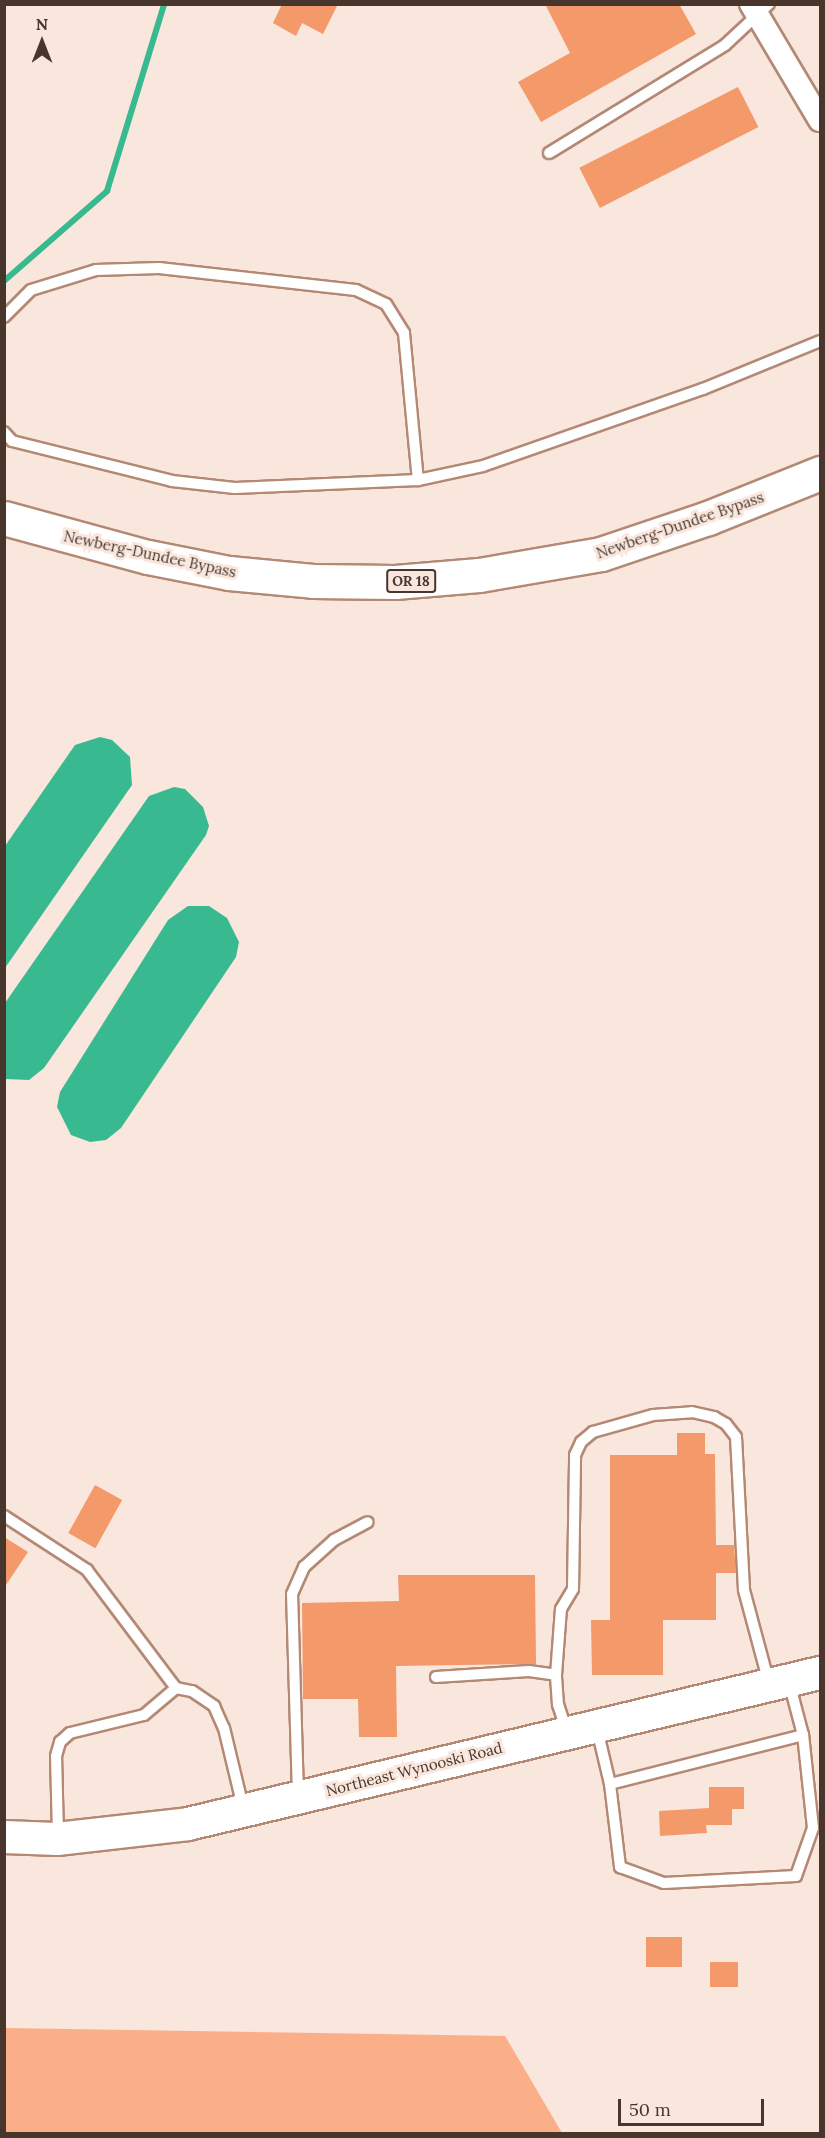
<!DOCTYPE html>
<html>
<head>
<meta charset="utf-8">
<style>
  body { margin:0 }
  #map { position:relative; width:825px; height:2138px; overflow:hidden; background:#f9e6dd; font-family:Lora,serif }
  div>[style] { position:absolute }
  .green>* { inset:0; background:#fbaf89 }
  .water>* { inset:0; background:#39b990 }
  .stream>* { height:6px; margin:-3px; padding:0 3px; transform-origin:3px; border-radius:3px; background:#39b990 }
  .building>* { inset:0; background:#f4996a; transform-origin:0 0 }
  .roads { filter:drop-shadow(2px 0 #b48974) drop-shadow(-2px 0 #b48974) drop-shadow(0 2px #b48974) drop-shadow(0 -2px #b48974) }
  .lane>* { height:10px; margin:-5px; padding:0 5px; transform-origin:5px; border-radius:5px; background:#fff }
  .street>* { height:22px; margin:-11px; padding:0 11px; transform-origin:11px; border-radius:11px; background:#fff }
  .secondary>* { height:32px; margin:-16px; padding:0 16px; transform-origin:16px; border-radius:16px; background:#fff }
  .highway>* { height:33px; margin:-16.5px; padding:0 16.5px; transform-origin:16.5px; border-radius:16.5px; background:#fff }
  span { translate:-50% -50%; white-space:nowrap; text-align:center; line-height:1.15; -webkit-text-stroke:6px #f9e6dd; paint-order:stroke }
  .shield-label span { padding:2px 4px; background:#f9e6dd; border:2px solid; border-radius:4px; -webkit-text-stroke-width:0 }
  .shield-label { font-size:14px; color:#48362d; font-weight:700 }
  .street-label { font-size:15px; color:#48362d }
  .frame { position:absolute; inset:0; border:6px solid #48362d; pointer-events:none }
  .north { position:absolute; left:12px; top:12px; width:60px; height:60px; -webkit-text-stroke:4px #f9e6dd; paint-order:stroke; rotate:0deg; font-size:16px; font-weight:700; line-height:24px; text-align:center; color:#48362d }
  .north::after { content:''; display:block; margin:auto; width:21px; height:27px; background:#48362d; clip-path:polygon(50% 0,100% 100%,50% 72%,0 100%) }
  .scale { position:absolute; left:618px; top:2099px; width:146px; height:27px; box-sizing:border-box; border:3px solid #48362d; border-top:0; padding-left:8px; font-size:18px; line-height:21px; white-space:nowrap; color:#48362d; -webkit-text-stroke:4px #f9e6dd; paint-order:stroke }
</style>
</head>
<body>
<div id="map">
  <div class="green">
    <div style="clip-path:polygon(5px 2028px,505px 2036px,562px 2133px,5px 2133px)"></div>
  </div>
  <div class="water">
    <div style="clip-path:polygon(100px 737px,112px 740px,130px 757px,132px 785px,5px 968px,5px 846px,75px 745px)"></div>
    <div style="clip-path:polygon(174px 787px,185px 789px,203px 807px,209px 826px,206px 835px,44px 1068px,29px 1080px,5px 1079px,5px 1003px,149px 796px)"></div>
    <div style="clip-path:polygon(188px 906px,209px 906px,227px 918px,239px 942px,236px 957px,121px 1128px,106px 1140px,90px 1142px,71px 1135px,57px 1107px,60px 1092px,168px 920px)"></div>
  </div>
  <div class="stream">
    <div style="left:4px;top:281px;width:137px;rotate:-41.1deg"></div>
    <div style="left:107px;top:191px;width:195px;rotate:-73deg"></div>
  </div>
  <div class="building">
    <div style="clip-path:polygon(282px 4px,338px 4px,323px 34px,302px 23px,296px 36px,273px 23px)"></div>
    <div style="clip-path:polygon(545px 4px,679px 4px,696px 34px,541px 122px,518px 82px,570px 53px)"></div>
    <div style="left:738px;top:87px;width:45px;height:178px;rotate:63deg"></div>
    <div style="clip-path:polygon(677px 1433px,705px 1433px,705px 1454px,715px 1454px,716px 1545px,734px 1545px,736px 1573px,716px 1573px,716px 1620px,663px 1620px,663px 1675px,592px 1675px,591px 1620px,610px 1620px,610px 1455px,677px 1455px)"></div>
    <div style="left:95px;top:1485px;width:31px;height:55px;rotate:29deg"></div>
    <div style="clip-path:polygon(4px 1537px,28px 1552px,4px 1588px)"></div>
    <div style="clip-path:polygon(398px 1575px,535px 1575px,536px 1664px,396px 1666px,397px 1737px,359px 1737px,358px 1699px,303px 1699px,302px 1603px,399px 1601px)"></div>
    <div style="clip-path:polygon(709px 1787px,744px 1787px,744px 1809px,732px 1809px,732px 1825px,706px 1825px,707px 1833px,660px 1836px,659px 1811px,709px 1808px)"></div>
    <div style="left:646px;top:1937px;width:36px;height:30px"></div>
    <div style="left:710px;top:1962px;width:28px;height:25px"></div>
  </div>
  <div class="roads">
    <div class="lane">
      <div style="left:549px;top:153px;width:206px;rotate:-31.5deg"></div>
      <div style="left:725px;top:45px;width:60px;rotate:-43deg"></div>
      <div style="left:4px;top:317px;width:38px;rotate:-45deg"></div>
      <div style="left:31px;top:290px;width:68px;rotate:-17.1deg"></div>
      <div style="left:96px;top:270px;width:63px;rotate:-1.8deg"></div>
      <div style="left:159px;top:268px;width:198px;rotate:6.4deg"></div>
      <div style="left:356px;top:290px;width:33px;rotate:25deg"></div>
      <div style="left:386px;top:304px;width:34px;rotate:58deg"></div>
      <div style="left:404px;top:333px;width:148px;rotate:84.6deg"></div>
      <div style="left:4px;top:432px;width:12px;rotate:48deg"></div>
      <div style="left:12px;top:441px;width:165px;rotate:14deg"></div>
      <div style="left:172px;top:481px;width:63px;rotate:6.3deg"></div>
      <div style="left:235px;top:488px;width:183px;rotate:-2.5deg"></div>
      <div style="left:418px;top:480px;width:66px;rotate:-12.2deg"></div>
      <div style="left:483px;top:466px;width:233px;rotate:-19.3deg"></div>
      <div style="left:703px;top:389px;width:126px;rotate:-22.3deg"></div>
      <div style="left:4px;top:1516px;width:99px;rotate:33deg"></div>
      <div style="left:87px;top:1570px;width:148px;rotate:53deg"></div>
      <div style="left:436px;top:1677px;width:93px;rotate:-3.7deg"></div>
      <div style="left:529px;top:1671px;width:27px;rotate:8deg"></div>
      <div style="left:597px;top:1729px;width:57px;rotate:76.7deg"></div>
      <div style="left:610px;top:1784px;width:84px;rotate:83.1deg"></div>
      <div style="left:620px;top:1867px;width:47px;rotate:20deg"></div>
      <div style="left:664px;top:1883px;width:132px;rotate:-3deg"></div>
      <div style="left:796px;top:1876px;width:51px;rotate:-70.5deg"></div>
      <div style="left:813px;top:1828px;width:94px;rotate:-96.1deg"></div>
      <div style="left:803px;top:1735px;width:55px;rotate:-104.8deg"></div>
      <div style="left:567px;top:1732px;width:28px;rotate:-108deg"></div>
      <div style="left:558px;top:1705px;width:30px;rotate:-94deg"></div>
      <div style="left:556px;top:1675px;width:66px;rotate:-85.7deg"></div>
      <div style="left:561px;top:1609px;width:23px;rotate:-59deg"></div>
      <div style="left:573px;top:1589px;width:134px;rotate:-89.1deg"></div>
      <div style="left:575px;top:1455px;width:14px;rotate:-65deg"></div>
      <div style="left:581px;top:1442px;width:16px;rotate:-40deg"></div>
      <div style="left:593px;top:1432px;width:62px;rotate:-15.8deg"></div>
      <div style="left:653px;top:1415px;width:39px;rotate:-4deg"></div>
      <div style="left:692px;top:1412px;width:23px;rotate:13deg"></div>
      <div style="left:714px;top:1417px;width:14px;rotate:30deg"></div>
      <div style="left:726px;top:1424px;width:16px;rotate:52deg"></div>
      <div style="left:736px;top:1437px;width:153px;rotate:87deg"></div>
      <div style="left:744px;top:1590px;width:96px;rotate:75deg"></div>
      <div style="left:610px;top:1784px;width:199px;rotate:-14.2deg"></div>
      <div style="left:298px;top:1795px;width:201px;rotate:-91.7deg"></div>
      <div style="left:292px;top:1594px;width:30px;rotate:-66deg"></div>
      <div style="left:304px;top:1567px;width:40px;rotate:-42deg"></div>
      <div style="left:334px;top:1540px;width:38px;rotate:-28deg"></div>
      <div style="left:58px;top:1836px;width:80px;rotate:-91.4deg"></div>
      <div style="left:56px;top:1756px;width:15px;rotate:-74deg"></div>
      <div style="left:60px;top:1742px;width:13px;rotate:-42deg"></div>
      <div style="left:70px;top:1733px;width:76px;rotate:-13.7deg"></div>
      <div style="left:144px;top:1715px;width:42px;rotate:-40.2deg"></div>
      <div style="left:176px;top:1688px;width:16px;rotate:11deg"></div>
      <div style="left:192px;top:1691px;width:27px;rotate:34deg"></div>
      <div style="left:214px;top:1706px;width:24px;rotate:66deg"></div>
      <div style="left:224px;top:1728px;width:81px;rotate:76.5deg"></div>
    </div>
    <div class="street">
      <div style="left:751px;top:4px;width:135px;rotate:59.3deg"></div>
    </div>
    <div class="secondary">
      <div style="left:4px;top:1837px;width:53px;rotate:2.2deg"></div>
      <div style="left:57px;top:1839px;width:132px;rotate:-6.5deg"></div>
      <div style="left:188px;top:1824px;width:650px;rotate:-13.44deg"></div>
    </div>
    <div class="highway">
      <div style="left:4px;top:518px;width:149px;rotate:15.2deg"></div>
      <div style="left:148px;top:557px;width:83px;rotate:11.2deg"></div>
      <div style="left:229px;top:573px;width:84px;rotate:5.4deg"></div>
      <div style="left:313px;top:581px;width:82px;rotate:0.7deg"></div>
      <div style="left:395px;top:582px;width:84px;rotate:-4.8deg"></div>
      <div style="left:479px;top:575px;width:124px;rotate:-9.8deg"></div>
      <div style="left:601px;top:554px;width:113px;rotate:-18.6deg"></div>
      <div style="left:708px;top:518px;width:121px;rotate:-21.9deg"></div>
    </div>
  </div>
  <div class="shield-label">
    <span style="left:411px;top:581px">OR 18</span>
  </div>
  <div class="street-label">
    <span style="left:680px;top:525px;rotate:-19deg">Newberg-Dundee Bypass</span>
    <span style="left:150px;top:554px;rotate:12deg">Newberg-Dundee Bypass</span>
    <span style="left:414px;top:1769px;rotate:-14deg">Northeast Wynooski Road</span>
  </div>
  <div class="frame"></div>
  <div class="north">N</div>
  <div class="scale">50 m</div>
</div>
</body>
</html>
